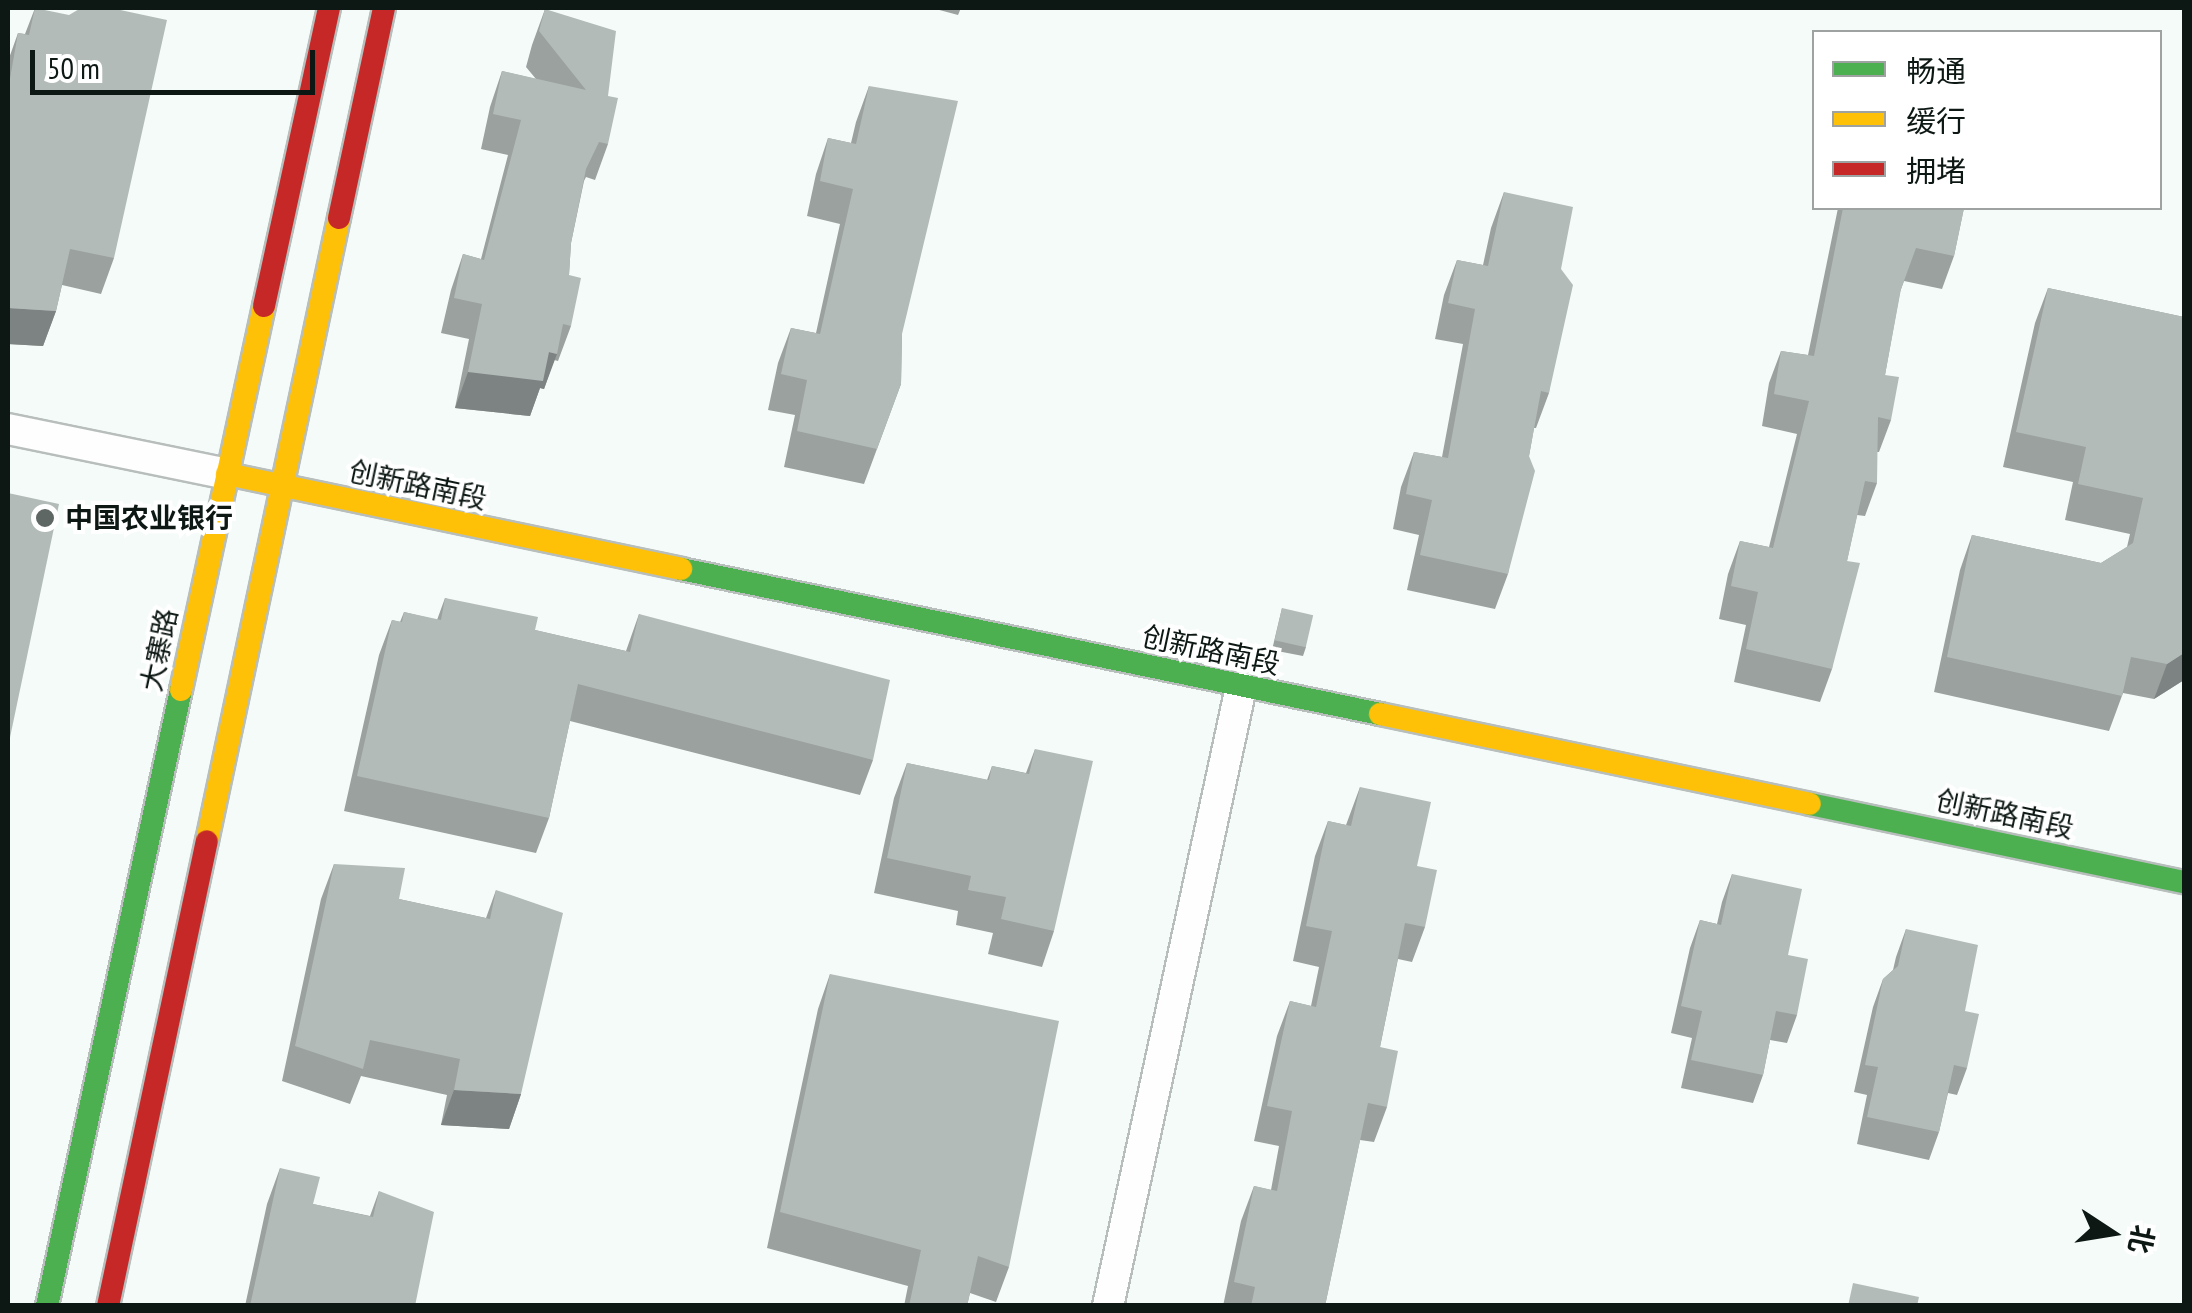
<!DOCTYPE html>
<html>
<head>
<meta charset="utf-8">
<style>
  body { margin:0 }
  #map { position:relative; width:2192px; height:1313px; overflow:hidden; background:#f5fbf9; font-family:"PT Sans Narrow","Noto Sans SC",sans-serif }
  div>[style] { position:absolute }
  .roads { filter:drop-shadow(2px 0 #b7bebc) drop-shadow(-2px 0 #b7bebc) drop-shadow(0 2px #b7bebc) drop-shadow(0 -2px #b7bebc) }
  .street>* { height:30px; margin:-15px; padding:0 15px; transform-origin:15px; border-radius:15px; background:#fefefe }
  .fast>* { height:22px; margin:-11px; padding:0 11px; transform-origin:11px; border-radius:11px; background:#4caf50 }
  .slow>* { height:22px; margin:-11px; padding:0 11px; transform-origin:11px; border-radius:11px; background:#ffc107 }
  .jam>* { height:22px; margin:-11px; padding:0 11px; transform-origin:11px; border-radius:11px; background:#c62828 }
  .wall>* { inset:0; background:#9aa19f }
  .shaded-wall>* { inset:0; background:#7d8382 }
  .building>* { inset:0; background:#b3bbb9; transform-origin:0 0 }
  .dots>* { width:28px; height:28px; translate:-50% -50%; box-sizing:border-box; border:5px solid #fff; border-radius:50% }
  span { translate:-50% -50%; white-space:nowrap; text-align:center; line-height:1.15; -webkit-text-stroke:8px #fff; paint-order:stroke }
  .street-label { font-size:28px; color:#0d1814 }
  .poi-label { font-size:28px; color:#0d1814; font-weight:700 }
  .left { translate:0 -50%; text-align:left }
  .frame { position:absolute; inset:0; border:10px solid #0d1814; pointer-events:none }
  .legend { position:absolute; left:1812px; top:30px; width:350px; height:180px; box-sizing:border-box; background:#fff; border:2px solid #9ea3a1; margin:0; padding:12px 18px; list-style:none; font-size:30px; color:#0d1814 }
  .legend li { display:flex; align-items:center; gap:20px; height:50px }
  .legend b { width:50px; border:2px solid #9ea3a1 }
  .north { position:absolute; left:2062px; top:1183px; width:100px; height:100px; -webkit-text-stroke:8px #fff; paint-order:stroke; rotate:102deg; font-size:28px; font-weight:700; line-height:40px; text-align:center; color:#0d1814 }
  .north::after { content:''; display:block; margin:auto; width:35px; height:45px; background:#0d1814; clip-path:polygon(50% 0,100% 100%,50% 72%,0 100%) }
  .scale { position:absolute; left:30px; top:50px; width:285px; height:45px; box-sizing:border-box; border:5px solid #0d1814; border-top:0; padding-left:12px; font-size:30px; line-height:35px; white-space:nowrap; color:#0d1814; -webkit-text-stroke:8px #fff; paint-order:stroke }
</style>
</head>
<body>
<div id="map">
  <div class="roads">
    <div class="street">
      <div style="left:8px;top:429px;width:224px;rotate:11.6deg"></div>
      <div style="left:1108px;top:1306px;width:633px;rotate:-77.87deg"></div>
    </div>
    <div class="fast">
      <div style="left:681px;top:569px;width:714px;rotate:11.72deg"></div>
      <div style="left:1810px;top:804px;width:382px;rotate:11.8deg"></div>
      <div style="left:47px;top:1306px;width:630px;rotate:-77.73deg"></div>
    </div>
    <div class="slow">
      <div style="left:227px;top:474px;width:464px;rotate:11.8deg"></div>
      <div style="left:181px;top:690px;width:393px;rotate:-77.8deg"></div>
      <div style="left:1380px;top:714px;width:439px;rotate:11.8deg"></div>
      <div style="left:207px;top:841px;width:637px;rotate:-78.04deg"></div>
    </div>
    <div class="jam">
      <div style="left:339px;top:218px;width:215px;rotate:-77.9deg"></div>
      <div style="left:264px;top:306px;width:305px;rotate:-77.7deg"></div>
      <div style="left:108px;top:1306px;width:475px;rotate:-78deg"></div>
    </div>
  </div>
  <div class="wall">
    <div style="clip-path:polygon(35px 8px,114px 258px,101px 294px,62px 285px,56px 311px,43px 346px,8px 344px,8px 61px,18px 33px,25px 34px)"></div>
    <div style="clip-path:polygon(932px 8px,961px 8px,958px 15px)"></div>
    <div style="clip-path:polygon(545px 9px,608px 96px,608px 144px,595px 180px,586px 177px,584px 181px,571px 243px,569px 275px,571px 326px,558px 361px,554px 360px,544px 389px,540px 388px,530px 416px,455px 408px,469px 339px,441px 333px,451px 290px,463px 254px,481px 259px,508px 155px,481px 149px,490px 107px,502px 71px,536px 79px,526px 67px,532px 45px)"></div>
    <div style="clip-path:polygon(869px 86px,902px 334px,901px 384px,864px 484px,784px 467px,795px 415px,768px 410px,778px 363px,791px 328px,816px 333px,840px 224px,807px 216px,816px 174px,828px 138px,851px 143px,856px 122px)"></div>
    <div style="clip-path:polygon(1504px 192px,1561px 269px,1549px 393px,1536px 428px,1534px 428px,1508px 574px,1495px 609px,1407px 590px,1419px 535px,1393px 529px,1401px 487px,1414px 452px,1442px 457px,1463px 344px,1435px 339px,1444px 295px,1457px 260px,1483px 265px,1491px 228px)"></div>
    <div style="clip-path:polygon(1838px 208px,1964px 208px,1954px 256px,1942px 289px,1904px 281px,1900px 292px,1885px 375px,1891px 420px,1879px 452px,1877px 452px,1877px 483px,1865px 516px,1857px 515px,1847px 561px,1832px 669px,1820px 702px,1734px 682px,1746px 625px,1719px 619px,1728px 574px,1740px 541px,1769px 547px,1797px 434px,1762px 426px,1769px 383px,1781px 351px,1808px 355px)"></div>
    <div style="clip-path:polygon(2048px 288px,2184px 317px,2184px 680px,2154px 699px,2123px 693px,2109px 731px,1934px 692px,1960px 570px,1972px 535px,2101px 563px,2127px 547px,2130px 534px,2065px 520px,2073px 482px,2003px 467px,2035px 323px)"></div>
    <div style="clip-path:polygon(445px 598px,535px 630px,626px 651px,639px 614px,873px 760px,860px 795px,570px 721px,549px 818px,536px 853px,344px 811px,379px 655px,392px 620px,400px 622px,404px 612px,437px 620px)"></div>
    <div style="clip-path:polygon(1282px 608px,1306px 647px,1303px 656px,1272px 650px)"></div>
    <div style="clip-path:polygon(1035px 749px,1054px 931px,1042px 967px,988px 954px,993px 933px,956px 925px,958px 911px,874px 893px,894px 798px,907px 763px,987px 780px,992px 766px,1026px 773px)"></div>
    <div style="clip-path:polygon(1360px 787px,1417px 866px,1425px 927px,1412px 962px,1398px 959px,1380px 1047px,1387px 1107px,1374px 1142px,1360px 1140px,1325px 1306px,1223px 1306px,1241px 1221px,1254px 1186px,1271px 1190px,1279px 1146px,1254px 1141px,1277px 1036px,1290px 1001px,1311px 1006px,1319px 967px,1293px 961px,1315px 856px,1328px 821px,1346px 825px)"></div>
    <div style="clip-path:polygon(334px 864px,399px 899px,486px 918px,496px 890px,521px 1094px,509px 1129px,441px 1125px,447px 1095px,361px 1076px,350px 1104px,282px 1081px,321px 899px)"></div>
    <div style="clip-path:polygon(1732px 874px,1788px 955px,1797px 1015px,1787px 1043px,1770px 1040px,1763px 1075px,1753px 1103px,1681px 1088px,1692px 1038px,1671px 1033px,1690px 948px,1700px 920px,1717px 924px,1722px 902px)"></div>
    <div style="clip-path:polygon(1906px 929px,1965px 1011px,1967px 1068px,1957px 1095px,1948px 1093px,1939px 1132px,1929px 1160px,1857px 1144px,1867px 1095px,1854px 1092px,1873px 1007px,1883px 979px,1893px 970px,1896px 957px)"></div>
    <div style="clip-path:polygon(830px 974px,1009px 1267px,996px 1302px,970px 1293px,967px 1306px,904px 1306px,908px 1286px,767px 1248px,818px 1009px)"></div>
    <div style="clip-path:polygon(280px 1168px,313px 1204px,370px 1216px,379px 1191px,415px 1306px,245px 1306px,267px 1204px)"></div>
  </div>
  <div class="shaded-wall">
    <div style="clip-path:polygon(8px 308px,56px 311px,43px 346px,8px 344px)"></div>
    <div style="clip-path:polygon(549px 352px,557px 354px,544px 389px,540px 388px,530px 416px,455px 408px,468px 372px)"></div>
    <div style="clip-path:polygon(2184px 653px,2184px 680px,2154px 699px,2167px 664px)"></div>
    <div style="clip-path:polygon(454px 1090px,521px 1094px,509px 1129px,441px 1125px)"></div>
  </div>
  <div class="building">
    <div style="clip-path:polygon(35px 8px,69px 15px,81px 8px,111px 8px,167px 20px,114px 258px,70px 249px,56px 311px,8px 308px,8px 90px,18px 33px,29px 35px)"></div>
    <div style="clip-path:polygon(545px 9px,616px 31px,608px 96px,618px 98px,608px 144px,599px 142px,586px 169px,571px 243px,569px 275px,581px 278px,571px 326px,563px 324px,557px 354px,549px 352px,543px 381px,468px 372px,482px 304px,454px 298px,463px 254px,484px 260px,521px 120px,493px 114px,502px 71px,586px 90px,539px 31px)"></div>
    <div style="clip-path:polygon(869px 86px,958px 101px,902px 334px,901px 384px,877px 449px,797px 431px,807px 380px,781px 374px,791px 328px,820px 334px,853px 189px,820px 181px,828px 138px,856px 144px)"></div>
    <div style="clip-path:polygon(1504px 192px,1573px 207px,1561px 269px,1573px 285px,1549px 393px,1541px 391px,1529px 456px,1535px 471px,1508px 574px,1420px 555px,1432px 500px,1406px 494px,1414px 452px,1448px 458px,1475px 309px,1448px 303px,1457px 260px,1488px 266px)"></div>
    <div style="clip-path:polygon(1843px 208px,1964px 208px,1954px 256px,1916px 248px,1901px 289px,1885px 375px,1899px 377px,1891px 420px,1878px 417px,1877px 483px,1865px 481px,1847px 561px,1860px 563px,1832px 669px,1746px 649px,1758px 592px,1731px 586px,1740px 541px,1773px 548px,1809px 401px,1774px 394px,1781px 351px,1814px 356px)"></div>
    <div style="clip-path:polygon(2048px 288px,2184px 317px,2184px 653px,2167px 664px,2131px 657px,2122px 696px,1947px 657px,1972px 535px,2101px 563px,2133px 543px,2143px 498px,2078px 484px,2086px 447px,2016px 432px)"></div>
    <div style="clip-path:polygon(8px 493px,59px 504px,8px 747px)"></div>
    <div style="clip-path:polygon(445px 598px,538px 617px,535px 630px,630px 652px,639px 614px,890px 680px,873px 760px,578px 684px,549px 818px,357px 776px,392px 620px,402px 622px,404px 612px,441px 620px)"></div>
    <div style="left:1282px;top:608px;width:32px;height:33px;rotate:13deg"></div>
    <div style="clip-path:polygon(1035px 749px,1093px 761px,1054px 931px,1001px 919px,1006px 897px,968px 890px,971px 876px,887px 858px,907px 763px,989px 780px,992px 766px,1029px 774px)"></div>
    <div style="clip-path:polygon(1360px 787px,1431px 802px,1417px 866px,1437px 870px,1425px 927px,1405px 923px,1380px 1047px,1398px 1051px,1387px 1107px,1368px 1103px,1325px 1306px,1251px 1306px,1255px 1287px,1234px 1282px,1254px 1186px,1277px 1191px,1292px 1111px,1267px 1106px,1290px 1001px,1316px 1007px,1332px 931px,1306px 926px,1328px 821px,1351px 826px)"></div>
    <div style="clip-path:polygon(334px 864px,405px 868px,399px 899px,490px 919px,496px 890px,563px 913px,521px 1094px,454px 1090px,460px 1059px,370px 1040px,363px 1069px,295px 1046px)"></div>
    <div style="clip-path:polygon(1732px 874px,1802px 889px,1788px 955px,1808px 959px,1797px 1015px,1776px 1011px,1763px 1075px,1691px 1060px,1702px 1011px,1681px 1006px,1700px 920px,1721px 925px)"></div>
    <div style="clip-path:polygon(1906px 929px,1978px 945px,1965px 1011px,1979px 1014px,1967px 1068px,1954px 1065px,1939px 1132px,1867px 1117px,1878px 1067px,1865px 1065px,1883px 979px,1898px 966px)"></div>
    <div style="clip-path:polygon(830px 974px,1059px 1021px,1009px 1267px,978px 1256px,967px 1306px,909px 1306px,921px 1250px,780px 1212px)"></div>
    <div style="clip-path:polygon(280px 1168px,320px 1177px,313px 1204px,373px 1217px,379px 1191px,434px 1212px,415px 1306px,250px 1306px)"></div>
    <div style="clip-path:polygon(1853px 1283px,1919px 1297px,1917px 1306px,1848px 1306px)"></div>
  </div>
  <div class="dots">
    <div style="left:45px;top:518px;background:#5e6764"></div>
  </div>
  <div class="street-label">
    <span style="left:418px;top:485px;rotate:12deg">创新路南段</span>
    <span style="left:159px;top:650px;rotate:-78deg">大寨路</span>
    <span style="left:1211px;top:650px;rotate:12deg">创新路南段</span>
    <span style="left:2005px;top:814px;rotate:12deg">创新路南段</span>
  </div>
  <div class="poi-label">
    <span class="left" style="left:65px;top:518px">中国农业银行</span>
  </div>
  <div class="frame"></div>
  <ul class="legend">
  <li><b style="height:12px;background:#4caf50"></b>畅通</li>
  <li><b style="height:12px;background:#ffc107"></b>缓行</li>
  <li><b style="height:12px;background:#c62828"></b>拥堵</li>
  </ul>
  <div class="north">北</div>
  <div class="scale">50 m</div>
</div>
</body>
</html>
